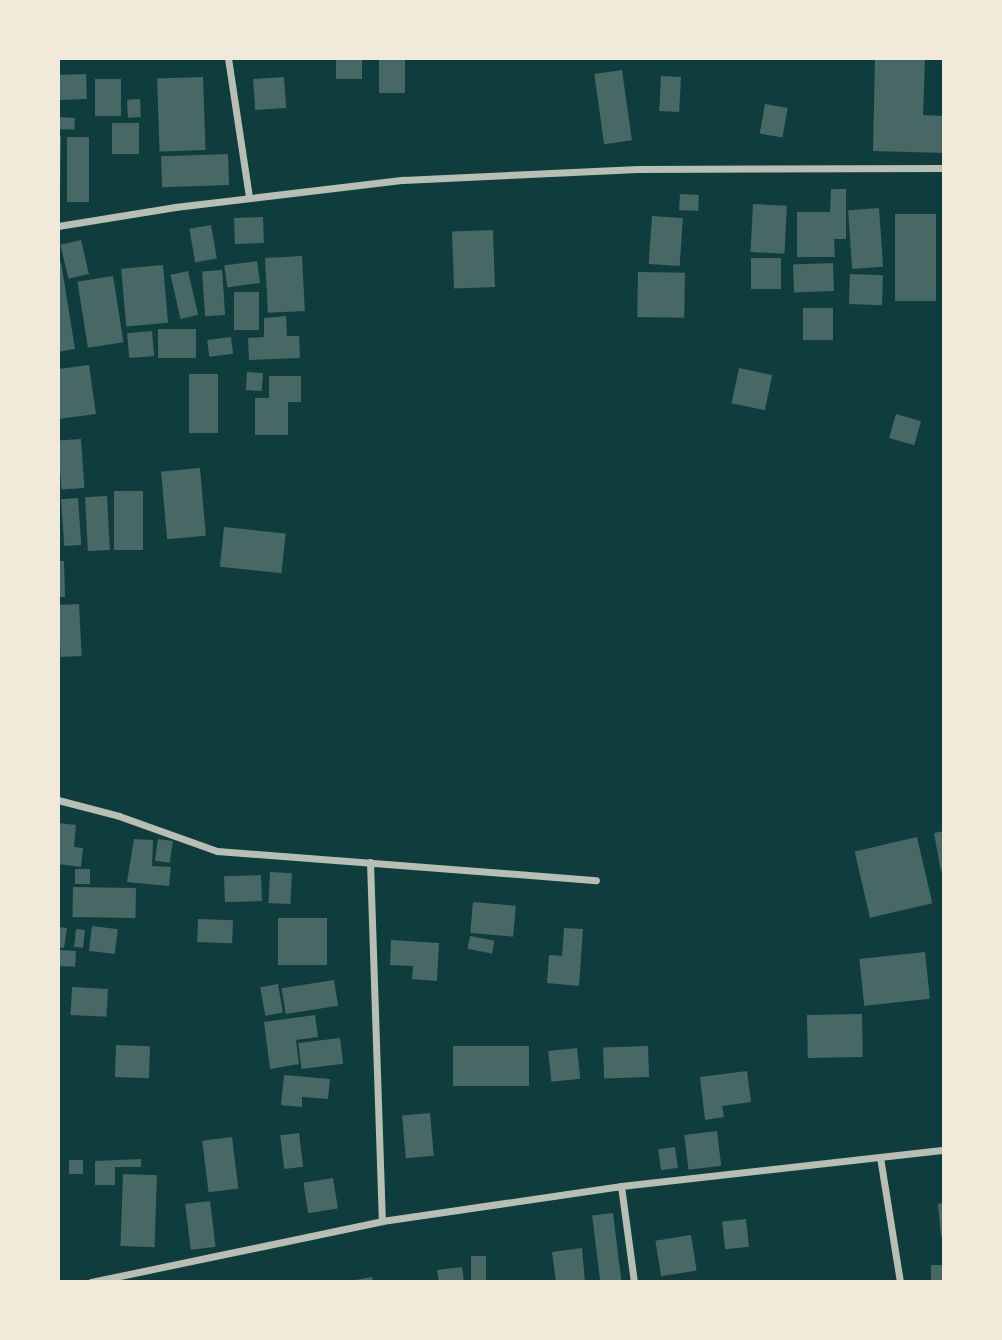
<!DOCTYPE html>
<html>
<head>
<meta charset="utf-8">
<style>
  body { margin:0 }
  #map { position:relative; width:1002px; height:1340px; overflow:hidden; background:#0f3d3e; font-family:"Public Sans",sans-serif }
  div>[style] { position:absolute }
  .building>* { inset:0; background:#486865; transform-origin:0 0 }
  .minor>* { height:7px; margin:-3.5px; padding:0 3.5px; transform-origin:3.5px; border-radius:3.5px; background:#b8beb3 }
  span { translate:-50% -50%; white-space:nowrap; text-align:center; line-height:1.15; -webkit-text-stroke:6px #f1e9da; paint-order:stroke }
  .frame { position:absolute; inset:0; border:60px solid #f1e9da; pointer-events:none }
</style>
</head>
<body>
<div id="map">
  <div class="building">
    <div style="left:336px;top:58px;width:26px;height:21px"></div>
    <div style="left:379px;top:58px;width:26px;height:35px"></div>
    <div style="clip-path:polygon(875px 58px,925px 59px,923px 115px,944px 116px,944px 153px,873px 151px)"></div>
    <div style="left:622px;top:70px;width:71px;height:28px;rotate:82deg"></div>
    <div style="left:86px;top:74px;width:25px;height:28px;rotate:88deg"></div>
    <div style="left:661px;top:76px;width:20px;height:35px;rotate:3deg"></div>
    <div style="left:203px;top:77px;width:73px;height:46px;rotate:88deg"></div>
    <div style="left:284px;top:77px;width:31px;height:31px;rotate:86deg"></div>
    <div style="left:95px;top:79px;width:26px;height:37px"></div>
    <div style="left:140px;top:99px;width:18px;height:13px;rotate:87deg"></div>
    <div style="left:765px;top:104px;width:23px;height:30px;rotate:10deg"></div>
    <div style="left:58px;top:117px;width:17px;height:12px;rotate:3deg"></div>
    <div style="left:112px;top:123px;width:27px;height:31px"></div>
    <div style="clip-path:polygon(58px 136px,61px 136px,60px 191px,58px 191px)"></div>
    <div style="left:67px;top:137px;width:22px;height:65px"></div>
    <div style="left:228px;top:154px;width:31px;height:67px;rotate:88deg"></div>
    <div style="clip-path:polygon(831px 189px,846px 189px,846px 239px,834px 239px,835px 257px,797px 257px,797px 212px,830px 212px)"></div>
    <div style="left:680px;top:194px;width:19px;height:16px;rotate:3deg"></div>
    <div style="left:753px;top:204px;width:34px;height:48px;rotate:3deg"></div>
    <div style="left:879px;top:208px;width:59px;height:31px;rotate:86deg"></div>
    <div style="left:895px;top:214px;width:41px;height:87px"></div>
    <div style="left:652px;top:216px;width:31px;height:48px;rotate:4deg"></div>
    <div style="left:263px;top:217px;width:26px;height:29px;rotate:88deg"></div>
    <div style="left:211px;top:225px;width:34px;height:22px;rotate:80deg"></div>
    <div style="left:493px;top:230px;width:57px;height:41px;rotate:88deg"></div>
    <div style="left:81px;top:240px;width:35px;height:21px;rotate:77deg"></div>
    <div style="left:302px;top:256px;width:55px;height:37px;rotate:87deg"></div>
    <div style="left:751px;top:258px;width:30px;height:31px"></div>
    <div style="left:257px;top:261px;width:22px;height:33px;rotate:82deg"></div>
    <div style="clip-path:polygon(61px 262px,75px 349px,58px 352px,58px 263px)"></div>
    <div style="left:833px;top:263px;width:28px;height:40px;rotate:88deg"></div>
    <div style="left:163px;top:265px;width:58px;height:42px;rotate:85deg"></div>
    <div style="left:222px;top:270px;width:45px;height:20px;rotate:86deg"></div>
    <div style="left:188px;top:271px;width:45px;height:18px;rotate:77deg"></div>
    <div style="left:638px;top:272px;width:47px;height:45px;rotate:1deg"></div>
    <div style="left:850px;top:274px;width:33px;height:30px;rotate:2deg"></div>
    <div style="left:113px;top:276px;width:67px;height:36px;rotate:81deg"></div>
    <div style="left:234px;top:292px;width:25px;height:38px"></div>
    <div style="left:803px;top:308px;width:30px;height:32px"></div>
    <div style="clip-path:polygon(286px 316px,287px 336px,299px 336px,300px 358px,249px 360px,248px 338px,264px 337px,264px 318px)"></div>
    <div style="left:196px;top:329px;width:29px;height:38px;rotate:90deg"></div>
    <div style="left:152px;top:331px;width:25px;height:25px;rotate:85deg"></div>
    <div style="left:231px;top:337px;width:17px;height:24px;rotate:83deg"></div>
    <div style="clip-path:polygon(89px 365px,96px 414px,58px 419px,58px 369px)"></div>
    <div style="left:739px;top:368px;width:34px;height:36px;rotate:12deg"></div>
    <div style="left:247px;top:372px;width:16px;height:18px;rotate:4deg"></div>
    <div style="left:189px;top:374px;width:29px;height:59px"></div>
    <div style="clip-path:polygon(269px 376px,301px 376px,301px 402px,288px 402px,288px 435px,255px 435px,255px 398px,269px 398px)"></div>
    <div style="left:896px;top:414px;width:26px;height:25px;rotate:16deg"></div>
    <div style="left:81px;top:439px;width:49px;height:23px;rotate:86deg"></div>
    <div style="left:200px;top:468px;width:68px;height:39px;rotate:85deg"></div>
    <div style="left:114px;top:491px;width:29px;height:59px"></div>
    <div style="left:107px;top:496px;width:54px;height:22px;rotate:87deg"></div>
    <div style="left:78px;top:498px;width:47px;height:17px;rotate:86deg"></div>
    <div style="left:224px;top:527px;width:62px;height:40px;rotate:6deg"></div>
    <div style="clip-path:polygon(58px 561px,64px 561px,65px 597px,58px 597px)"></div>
    <div style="left:79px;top:604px;width:52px;height:21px;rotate:87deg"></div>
    <div style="clip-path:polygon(58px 823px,76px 825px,74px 847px,83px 848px,81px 867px,58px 864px)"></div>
    <div style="clip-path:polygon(944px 831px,944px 870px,941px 871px,934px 833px)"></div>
    <div style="left:917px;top:837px;width:68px;height:64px;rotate:77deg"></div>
    <div style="clip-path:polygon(134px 839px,153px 840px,152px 866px,171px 867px,169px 886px,127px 882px)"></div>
    <div style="left:158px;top:839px;width:15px;height:22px;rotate:8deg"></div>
    <div style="left:75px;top:869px;width:15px;height:15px"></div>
    <div style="left:270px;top:872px;width:22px;height:31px;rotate:3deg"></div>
    <div style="left:261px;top:875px;width:26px;height:37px;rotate:88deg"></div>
    <div style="left:73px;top:887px;width:63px;height:30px;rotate:1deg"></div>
    <div style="left:473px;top:902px;width:43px;height:31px;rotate:5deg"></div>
    <div style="left:278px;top:918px;width:49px;height:47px"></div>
    <div style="left:198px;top:919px;width:35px;height:23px;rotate:2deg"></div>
    <div style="left:92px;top:926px;width:26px;height:25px;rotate:7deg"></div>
    <div style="clip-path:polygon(58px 927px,67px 928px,64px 948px,58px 947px)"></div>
    <div style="clip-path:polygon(564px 928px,583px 929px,579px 986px,547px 983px,549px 955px,562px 956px)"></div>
    <div style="left:76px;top:929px;width:9px;height:18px;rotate:6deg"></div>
    <div style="left:470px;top:936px;width:25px;height:13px;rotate:11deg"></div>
    <div style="clip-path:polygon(391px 940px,439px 943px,437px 981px,412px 979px,413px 966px,390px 965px)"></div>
    <div style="left:59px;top:950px;width:17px;height:16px;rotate:3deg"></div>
    <div style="left:925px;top:952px;width:47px;height:66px;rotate:84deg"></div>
    <div style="left:334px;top:980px;width:26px;height:53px;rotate:81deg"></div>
    <div style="left:278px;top:984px;width:29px;height:18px;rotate:80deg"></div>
    <div style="left:72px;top:987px;width:36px;height:28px;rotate:3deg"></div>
    <div style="left:862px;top:1014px;width:43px;height:55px;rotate:89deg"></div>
    <div style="clip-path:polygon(315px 1015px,318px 1037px,296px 1040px,299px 1064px,270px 1069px,264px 1022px)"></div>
    <div style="left:340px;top:1038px;width:26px;height:42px;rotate:83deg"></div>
    <div style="left:116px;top:1045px;width:34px;height:32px;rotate:2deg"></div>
    <div style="left:529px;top:1046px;width:40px;height:76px;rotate:90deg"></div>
    <div style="left:648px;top:1046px;width:31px;height:45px;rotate:88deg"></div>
    <div style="left:577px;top:1048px;width:31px;height:29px;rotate:84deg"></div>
    <div style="clip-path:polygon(747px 1071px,751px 1102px,722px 1106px,724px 1117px,705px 1120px,700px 1077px)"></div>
    <div style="clip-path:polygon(284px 1075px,330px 1079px,328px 1099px,302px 1097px,302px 1107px,281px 1105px)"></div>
    <div style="left:430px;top:1113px;width:43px;height:28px;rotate:85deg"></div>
    <div style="left:717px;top:1131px;width:35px;height:33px;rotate:83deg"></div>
    <div style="left:299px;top:1133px;width:34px;height:19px;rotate:83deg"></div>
    <div style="left:232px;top:1137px;width:52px;height:30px;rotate:83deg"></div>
    <div style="left:675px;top:1147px;width:21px;height:17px;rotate:82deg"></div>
    <div style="clip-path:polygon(141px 1159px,141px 1167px,115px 1167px,115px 1185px,95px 1185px,95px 1161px)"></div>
    <div style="left:69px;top:1160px;width:14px;height:14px"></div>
    <div style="left:123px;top:1174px;width:34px;height:72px;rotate:2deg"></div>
    <div style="left:333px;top:1178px;width:31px;height:30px;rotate:81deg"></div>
    <div style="left:210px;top:1201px;width:46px;height:25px;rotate:83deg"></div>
    <div style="clip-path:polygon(944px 1203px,944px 1236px,941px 1236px,938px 1204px)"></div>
    <div style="left:613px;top:1213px;width:69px;height:21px;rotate:83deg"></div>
    <div style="left:746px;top:1219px;width:28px;height:24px;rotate:84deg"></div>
    <div style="left:691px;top:1235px;width:36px;height:36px;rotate:81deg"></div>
    <div style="clip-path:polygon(582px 1248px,585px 1282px,556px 1282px,552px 1252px)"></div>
    <div style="left:471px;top:1256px;width:15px;height:26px"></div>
    <div style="left:931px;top:1265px;width:13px;height:17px"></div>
    <div style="clip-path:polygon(462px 1267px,464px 1282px,439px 1282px,437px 1270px)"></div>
    <div style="clip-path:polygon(372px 1277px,373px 1282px,349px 1282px,349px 1281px)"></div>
  </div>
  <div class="minor">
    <div style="left:228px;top:58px;width:141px;rotate:81.4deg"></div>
    <div style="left:58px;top:226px;width:119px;rotate:-9.2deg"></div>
    <div style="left:175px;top:207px;width:230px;rotate:-6.8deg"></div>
    <div style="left:403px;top:180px;width:235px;rotate:-2.7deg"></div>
    <div style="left:638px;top:169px;width:306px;rotate:-0.2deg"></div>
    <div style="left:58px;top:800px;width:63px;rotate:14.7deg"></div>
    <div style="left:119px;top:816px;width:104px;rotate:19.7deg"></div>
    <div style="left:217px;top:851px;width:380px;rotate:4.4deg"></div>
    <div style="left:370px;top:862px;width:359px;rotate:88.1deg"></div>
    <div style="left:880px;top:1157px;width:127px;rotate:80.9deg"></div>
    <div style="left:621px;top:1186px;width:97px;rotate:82.3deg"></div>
    <div style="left:91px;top:1282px;width:297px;rotate:-11.8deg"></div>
    <div style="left:382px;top:1221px;width:242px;rotate:-8.3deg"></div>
    <div style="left:621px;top:1186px;width:325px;rotate:-6.4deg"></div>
  </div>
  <div class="frame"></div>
</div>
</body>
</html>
